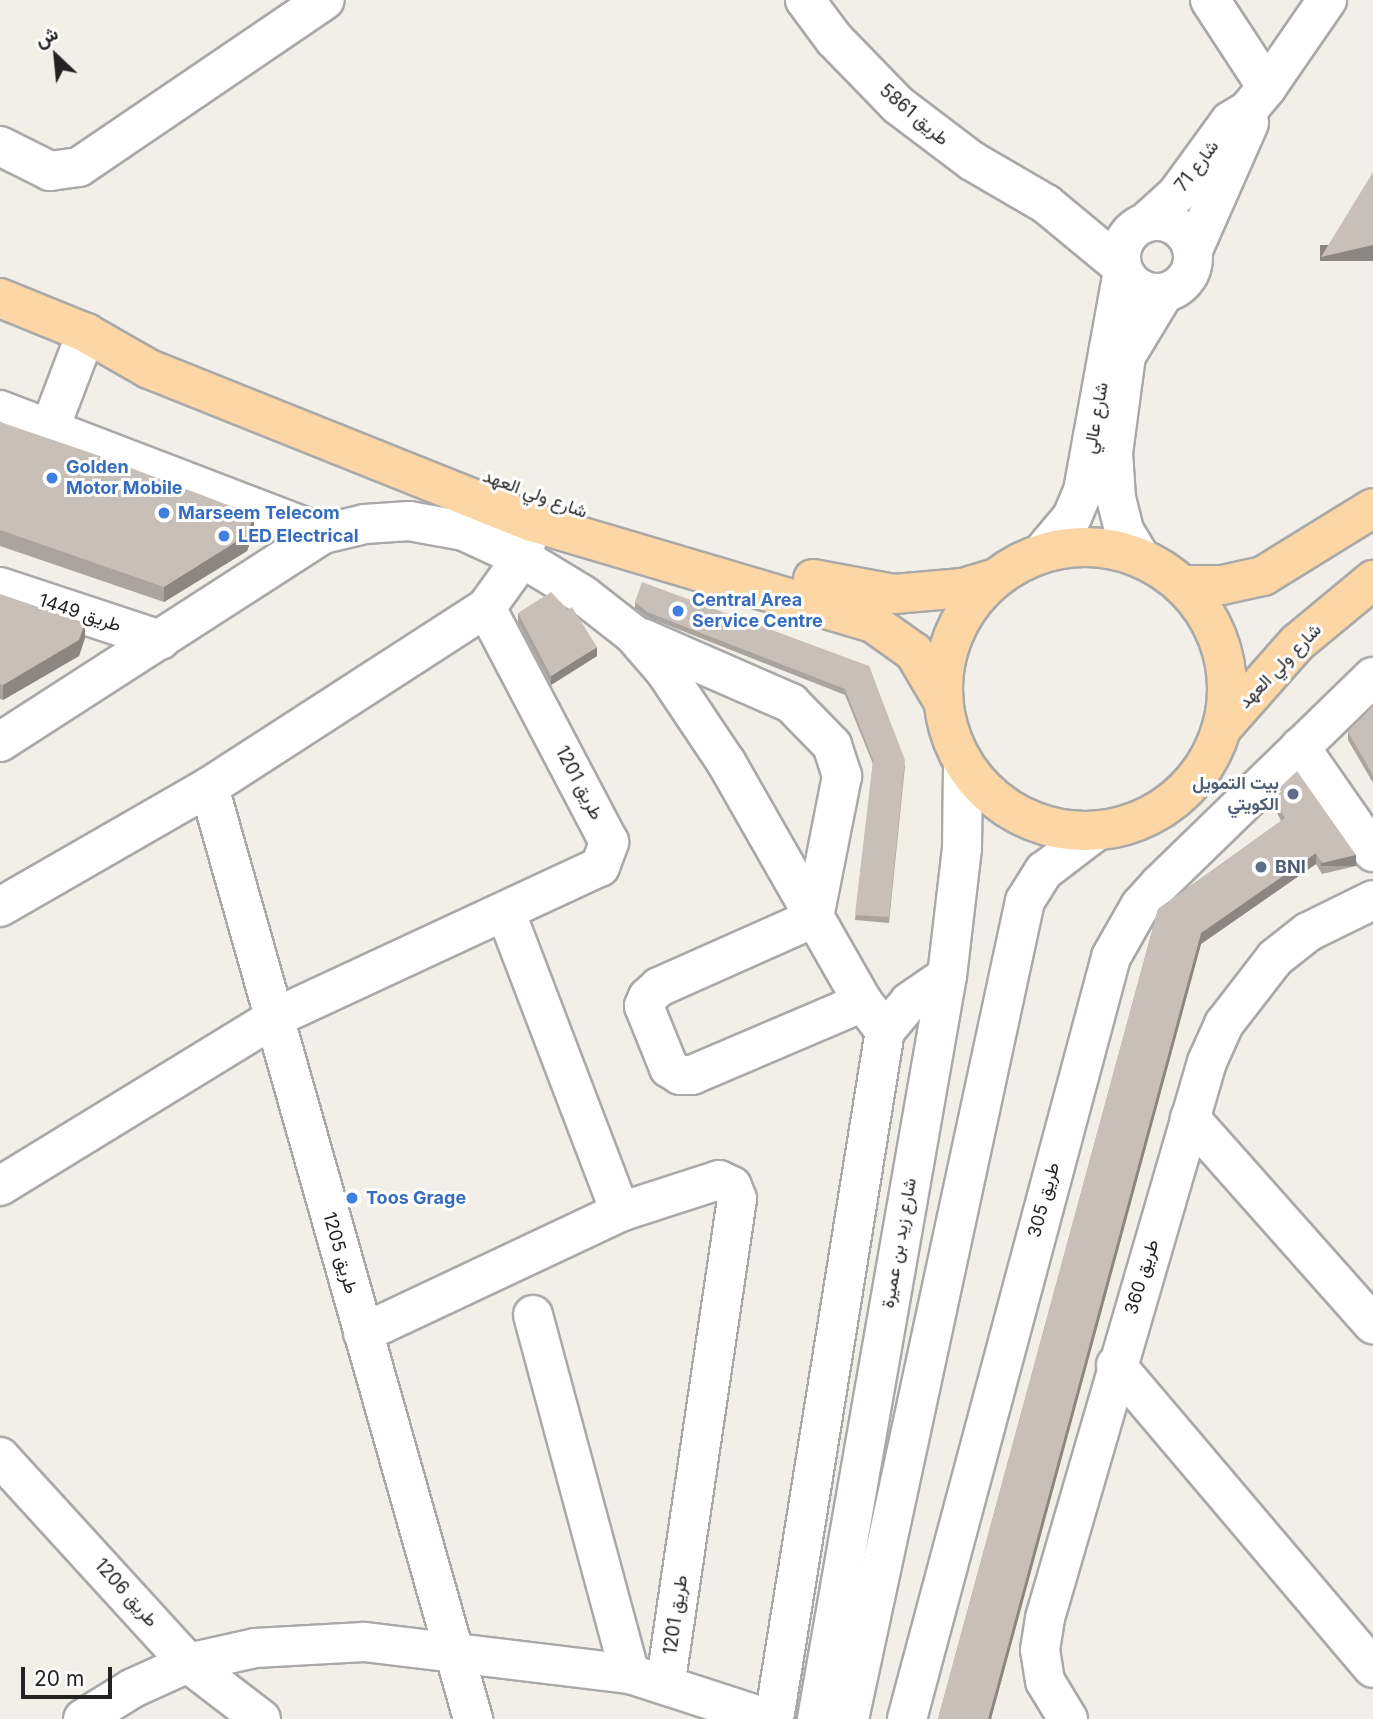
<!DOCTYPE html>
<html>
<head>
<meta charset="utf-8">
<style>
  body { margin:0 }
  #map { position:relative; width:1373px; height:1719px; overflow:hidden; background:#f2efe9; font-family:Inter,Vazirmatn,sans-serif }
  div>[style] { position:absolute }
  .roads { filter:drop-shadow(2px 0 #a9a9a9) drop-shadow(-2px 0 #a9a9a9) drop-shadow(0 2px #a9a9a9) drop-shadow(0 -2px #a9a9a9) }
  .minor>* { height:38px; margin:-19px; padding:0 19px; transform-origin:19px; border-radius:19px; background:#fff }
  .minor>.ring { margin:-19px; padding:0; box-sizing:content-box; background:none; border:38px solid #fff; border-radius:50% }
  .major>* { height:38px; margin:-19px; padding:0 19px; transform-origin:19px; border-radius:19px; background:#fcd6a4 }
  .major>.ring { margin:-19px; padding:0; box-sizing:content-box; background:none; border:38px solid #fcd6a4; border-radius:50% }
  .wall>* { inset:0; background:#aba49e }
  .shaded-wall>* { inset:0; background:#8b8681; transform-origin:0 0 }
  .building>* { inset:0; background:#c7bfb8 }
  .dots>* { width:19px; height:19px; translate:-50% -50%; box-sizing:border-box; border:4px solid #fff; border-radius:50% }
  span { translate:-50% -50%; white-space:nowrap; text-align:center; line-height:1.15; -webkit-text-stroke:6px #fff; paint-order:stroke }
  .street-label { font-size:18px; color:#222 }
  .shop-label { font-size:18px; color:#366cbe; font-weight:700 }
  .left { translate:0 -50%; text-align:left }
  .service-label { font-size:18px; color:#4e5e75; font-weight:700 }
  .right { translate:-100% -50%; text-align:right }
  .north { position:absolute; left:21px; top:21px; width:70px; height:70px; -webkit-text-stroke:5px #fff; paint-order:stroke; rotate:334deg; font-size:19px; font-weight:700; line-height:28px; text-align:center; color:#222 }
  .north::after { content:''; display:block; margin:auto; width:24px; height:32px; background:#222; clip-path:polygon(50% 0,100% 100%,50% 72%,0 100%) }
  .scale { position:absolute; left:21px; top:1667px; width:91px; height:32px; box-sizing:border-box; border:4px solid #222; border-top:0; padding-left:9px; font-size:21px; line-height:24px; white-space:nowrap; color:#222; -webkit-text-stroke:5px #fff; paint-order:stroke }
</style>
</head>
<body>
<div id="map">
  <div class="roads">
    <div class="minor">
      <div style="left:805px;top:0;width:49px;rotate:53.4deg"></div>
      <div style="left:834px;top:39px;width:92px;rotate:45.9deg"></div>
      <div style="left:898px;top:105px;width:93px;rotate:37.1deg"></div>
      <div style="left:972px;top:161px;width:86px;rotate:30.2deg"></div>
      <div style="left:1046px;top:204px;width:97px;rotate:39.6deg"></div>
      <div style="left:1210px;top:0;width:104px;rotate:56.8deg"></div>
      <div style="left:0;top:146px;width:56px;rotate:26.6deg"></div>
      <div style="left:50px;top:171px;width:29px;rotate:-8deg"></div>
      <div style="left:79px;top:167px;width:297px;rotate:-34.2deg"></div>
      <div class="ring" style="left:1121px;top:221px;width:34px;height:34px"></div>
      <div style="left:1145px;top:223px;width:43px;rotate:-42.2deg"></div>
      <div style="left:1177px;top:194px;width:90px;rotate:-54deg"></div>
      <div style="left:1230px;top:121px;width:21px;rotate:-31deg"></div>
      <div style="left:1248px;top:110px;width:30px;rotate:-50deg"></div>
      <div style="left:1267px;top:87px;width:106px;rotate:-55.4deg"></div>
      <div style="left:1193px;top:250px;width:139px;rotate:-66.2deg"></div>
      <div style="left:0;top:410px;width:346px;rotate:21deg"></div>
      <div style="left:50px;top:428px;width:102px;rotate:-69.2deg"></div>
      <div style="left:1041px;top:554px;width:48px;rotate:-50deg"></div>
      <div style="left:1072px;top:517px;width:28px;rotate:-67deg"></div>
      <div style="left:1083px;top:491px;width:224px;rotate:-79.7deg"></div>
      <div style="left:1140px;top:557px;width:31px;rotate:-121deg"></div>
      <div style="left:1124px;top:530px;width:33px;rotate:-104deg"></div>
      <div style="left:1116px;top:498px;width:45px;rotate:-93.8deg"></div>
      <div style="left:1113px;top:453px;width:98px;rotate:-82.4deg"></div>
      <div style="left:1126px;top:356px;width:74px;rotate:-58.9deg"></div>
      <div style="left:0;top:587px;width:169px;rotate:18.3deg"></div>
      <div style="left:642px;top:638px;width:163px;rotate:23.6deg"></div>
      <div style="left:791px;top:703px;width:59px;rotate:45.7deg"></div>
      <div style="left:832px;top:745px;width:33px;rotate:72deg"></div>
      <div style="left:842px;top:776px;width:145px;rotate:101.2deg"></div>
      <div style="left:814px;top:918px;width:170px;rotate:156deg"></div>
      <div style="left:659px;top:987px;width:15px;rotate:138deg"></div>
      <div style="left:648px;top:997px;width:10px;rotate:114deg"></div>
      <div style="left:644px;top:1006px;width:67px;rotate:68deg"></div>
      <div style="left:669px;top:1068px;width:13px;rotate:32deg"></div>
      <div style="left:680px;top:1075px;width:12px"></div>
      <div style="left:692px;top:1075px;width:186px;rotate:-23.1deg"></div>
      <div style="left:0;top:742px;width:384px;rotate:-32.8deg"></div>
      <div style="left:323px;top:534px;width:43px;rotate:-13.4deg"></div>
      <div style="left:365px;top:524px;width:44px;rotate:-3.9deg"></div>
      <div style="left:409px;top:521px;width:56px;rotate:10.3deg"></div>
      <div style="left:464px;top:531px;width:64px;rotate:25deg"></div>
      <div style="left:522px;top:558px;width:71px;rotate:31.2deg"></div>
      <div style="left:583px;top:595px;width:63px;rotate:38deg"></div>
      <div style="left:633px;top:634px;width:49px;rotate:49.1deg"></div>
      <div style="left:665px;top:671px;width:110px;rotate:56.2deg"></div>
      <div style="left:726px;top:762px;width:276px;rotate:60.3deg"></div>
      <div style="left:863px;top:1002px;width:36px;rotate:53deg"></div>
      <div style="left:1300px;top:747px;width:128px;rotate:55.2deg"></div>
      <div style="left:209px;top:787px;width:969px;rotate:74.18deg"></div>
      <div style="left:0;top:907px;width:241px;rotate:-29.9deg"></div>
      <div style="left:209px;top:787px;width:330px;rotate:-32.9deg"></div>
      <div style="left:486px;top:608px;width:62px;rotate:-54.2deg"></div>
      <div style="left:522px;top:558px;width:24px;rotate:-75deg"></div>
      <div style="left:506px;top:913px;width:320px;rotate:69.1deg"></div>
      <div style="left:1190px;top:1118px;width:276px;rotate:48.4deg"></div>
      <div style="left:0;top:1186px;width:321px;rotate:-31.5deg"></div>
      <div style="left:274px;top:1018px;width:359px;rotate:-24.9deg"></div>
      <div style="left:600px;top:867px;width:27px;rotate:-70deg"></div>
      <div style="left:609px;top:842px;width:264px;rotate:-117.7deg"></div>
      <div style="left:533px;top:1315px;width:372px;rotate:74.9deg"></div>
      <div style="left:363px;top:1333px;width:284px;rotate:-25.2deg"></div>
      <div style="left:620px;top:1212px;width:104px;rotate:-17.9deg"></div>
      <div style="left:719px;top:1180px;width:14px;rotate:25deg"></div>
      <div style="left:732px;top:1186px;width:14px;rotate:69deg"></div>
      <div style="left:737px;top:1199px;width:491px;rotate:98.4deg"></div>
      <div style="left:1116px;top:1365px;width:397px;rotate:49.7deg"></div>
      <div style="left:0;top:1457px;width:279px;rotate:47.6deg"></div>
      <div style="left:188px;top:1663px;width:92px;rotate:37.5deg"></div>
      <div style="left:83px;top:1719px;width:59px;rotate:-31.8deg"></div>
      <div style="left:133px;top:1688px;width:60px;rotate:-24.4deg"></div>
      <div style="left:188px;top:1663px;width:69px;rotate:-12.6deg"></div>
      <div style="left:255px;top:1648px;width:109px;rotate:-3.2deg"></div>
      <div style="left:364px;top:1642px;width:268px;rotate:6.9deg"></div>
      <div style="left:630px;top:1674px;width:146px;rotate:17.9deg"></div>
      <div style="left:774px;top:1719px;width:697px;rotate:-80.84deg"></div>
      <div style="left:885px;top:1031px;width:38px;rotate:-50deg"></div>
      <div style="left:909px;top:1002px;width:46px;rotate:-34.4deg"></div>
      <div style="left:817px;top:1719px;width:754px;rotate:-80.08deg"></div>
      <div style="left:947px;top:976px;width:128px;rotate:-83.3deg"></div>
      <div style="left:962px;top:849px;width:85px;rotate:-89.3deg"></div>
      <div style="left:849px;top:1719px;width:837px;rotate:-77.86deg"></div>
      <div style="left:1025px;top:901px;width:36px;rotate:-58deg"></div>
      <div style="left:1044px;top:871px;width:64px;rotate:-37.4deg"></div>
      <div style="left:907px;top:1719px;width:789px;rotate:-75.01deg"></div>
      <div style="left:1111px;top:957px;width:59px;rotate:-60.4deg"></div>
      <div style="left:1140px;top:906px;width:30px;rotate:-48deg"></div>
      <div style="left:1160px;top:884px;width:297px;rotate:-44.2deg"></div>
      <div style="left:1068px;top:1719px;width:44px;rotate:-121.2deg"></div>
      <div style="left:1045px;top:1681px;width:31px;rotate:-99deg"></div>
      <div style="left:1040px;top:1650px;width:32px;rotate:-81deg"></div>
      <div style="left:1045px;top:1618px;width:579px;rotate:-73.76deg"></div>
      <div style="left:1207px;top:1062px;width:42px;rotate:-65.9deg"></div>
      <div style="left:1224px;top:1024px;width:83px;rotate:-52.3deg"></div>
      <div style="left:1275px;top:958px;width:42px;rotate:-38.2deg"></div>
      <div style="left:1308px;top:932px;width:72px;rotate:-26.2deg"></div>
    </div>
    <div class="major">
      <div style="left:0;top:298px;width:93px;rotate:22.1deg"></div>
      <div style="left:86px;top:333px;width:73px;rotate:29.7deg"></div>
      <div style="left:149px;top:369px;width:412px;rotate:21.8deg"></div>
      <div style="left:532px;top:522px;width:356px;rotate:16.5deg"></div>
      <div style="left:873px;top:623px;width:50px;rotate:35.3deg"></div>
      <div style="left:914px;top:652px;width:57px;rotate:59.4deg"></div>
      <div class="ring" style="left:943px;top:547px;width:246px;height:246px"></div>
      <div style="left:813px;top:579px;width:82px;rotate:10.5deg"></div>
      <div style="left:894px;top:594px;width:69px;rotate:-5deg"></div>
      <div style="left:963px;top:588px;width:34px;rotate:-17deg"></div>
      <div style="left:1182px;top:585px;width:40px"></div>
      <div style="left:1222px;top:585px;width:42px;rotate:-12.4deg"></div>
      <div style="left:1263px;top:576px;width:129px;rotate:-31.7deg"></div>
      <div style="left:1222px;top:728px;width:113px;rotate:-48.6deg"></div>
      <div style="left:1297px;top:643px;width:99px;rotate:-39.7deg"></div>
    </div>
  </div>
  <div class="wall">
    <div style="clip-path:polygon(0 422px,254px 531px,247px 551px,164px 602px,0 546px)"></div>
    <div style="clip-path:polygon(0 594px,85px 638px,79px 656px,3px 700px,0 699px)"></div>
    <div style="clip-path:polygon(635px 602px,869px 666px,905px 766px,889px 923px,855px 920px,873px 764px,845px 695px,647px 617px,635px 608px)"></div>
    <div style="clip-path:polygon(518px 613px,597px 656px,551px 685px,518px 622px)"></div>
    <div style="clip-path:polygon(1373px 706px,1373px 783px,1348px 740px,1348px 732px)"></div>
    <div style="clip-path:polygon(1273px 794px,1356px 866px,1322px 874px,1316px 864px,1201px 944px,991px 1719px,938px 1719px,1158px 909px,1281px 821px,1273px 804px)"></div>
  </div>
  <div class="shaded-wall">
    <div style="left:1373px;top:245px;width:16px;height:53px;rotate:90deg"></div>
    <div style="clip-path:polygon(254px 515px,254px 531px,247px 551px,164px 602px,164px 587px)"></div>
    <div style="clip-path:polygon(85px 623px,85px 638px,79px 656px,3px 700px,3px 685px)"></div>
    <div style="clip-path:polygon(597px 647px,597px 656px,551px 685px,551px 676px)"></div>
    <div style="clip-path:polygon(1316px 853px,1316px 864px,1201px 944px,991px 1719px,988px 1719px,1201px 933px)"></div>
    <div style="left:1356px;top:855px;width:11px;height:35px;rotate:90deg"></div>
  </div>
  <div class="building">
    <div style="clip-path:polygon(1373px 172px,1373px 245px,1321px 257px)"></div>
    <div style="clip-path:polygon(0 422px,97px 455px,254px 515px,247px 535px,164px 587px,0 530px)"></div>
    <div style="clip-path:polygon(642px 582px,869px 666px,905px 760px,889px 917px,855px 915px,873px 760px,845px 689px,647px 612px,635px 602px)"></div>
    <div style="clip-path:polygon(551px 592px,568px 610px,572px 607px,597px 647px,551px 676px,518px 613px)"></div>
    <div style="clip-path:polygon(0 594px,85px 623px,79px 640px,3px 685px,0 684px)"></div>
    <div style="clip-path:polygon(1373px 706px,1373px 775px,1348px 732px)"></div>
    <div style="clip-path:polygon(1297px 771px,1356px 855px,1322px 863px,1316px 853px,1201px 933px,988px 1719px,938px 1719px,1158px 909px,1285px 818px,1273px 794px)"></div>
  </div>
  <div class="dots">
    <div style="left:52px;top:478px;background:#3f7fe0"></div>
    <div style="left:164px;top:513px;background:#3f7fe0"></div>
    <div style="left:224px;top:536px;background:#3f7fe0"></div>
    <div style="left:678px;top:611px;background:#3f7fe0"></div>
    <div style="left:1293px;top:794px;background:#5c6f8a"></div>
    <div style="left:1261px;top:867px;background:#5c6f8a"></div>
    <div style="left:352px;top:1198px;background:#3f7fe0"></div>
  </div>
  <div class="street-label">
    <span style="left:914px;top:115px;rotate:40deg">طريق 5861</span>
    <span style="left:1197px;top:166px;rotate:-53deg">شارع 71</span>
    <span style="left:1096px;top:418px;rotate:-80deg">شارع عالي</span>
    <span style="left:535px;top:494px;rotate:20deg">شارع ولي العهد</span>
    <span style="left:80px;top:613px;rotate:18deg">طريق 1449</span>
    <span style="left:1280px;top:666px;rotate:-46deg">شارع ولي العهد</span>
    <span style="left:579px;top:783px;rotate:62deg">طريق 1201</span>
    <span style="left:1044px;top:1200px;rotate:-75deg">طريق 305</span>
    <span style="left:899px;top:1243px;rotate:-80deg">شارع زيد بن عميرة</span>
    <span style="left:340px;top:1253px;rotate:74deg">طريق 1205</span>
    <span style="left:1142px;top:1277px;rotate:-73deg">طريق 360</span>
    <span style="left:126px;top:1593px;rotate:48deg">طريق 1206</span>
    <span style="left:676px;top:1615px;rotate:-82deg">طريق 1201</span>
  </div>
  <div class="shop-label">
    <span class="left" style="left:66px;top:478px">Golden<br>Motor Mobile</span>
    <span class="left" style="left:178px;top:513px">Marseem Telecom</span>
    <span class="left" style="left:238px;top:536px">LED Electrical</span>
    <span class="left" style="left:692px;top:611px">Central Area<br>Service Centre</span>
    <span class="left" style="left:366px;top:1198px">Toos Grage</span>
  </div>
  <div class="service-label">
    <span class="right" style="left:1279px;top:794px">بيت التمويل<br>الكويتي</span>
    <span class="left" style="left:1275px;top:867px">BNI</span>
  </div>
  <div class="north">ش</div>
  <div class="scale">20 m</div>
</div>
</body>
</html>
